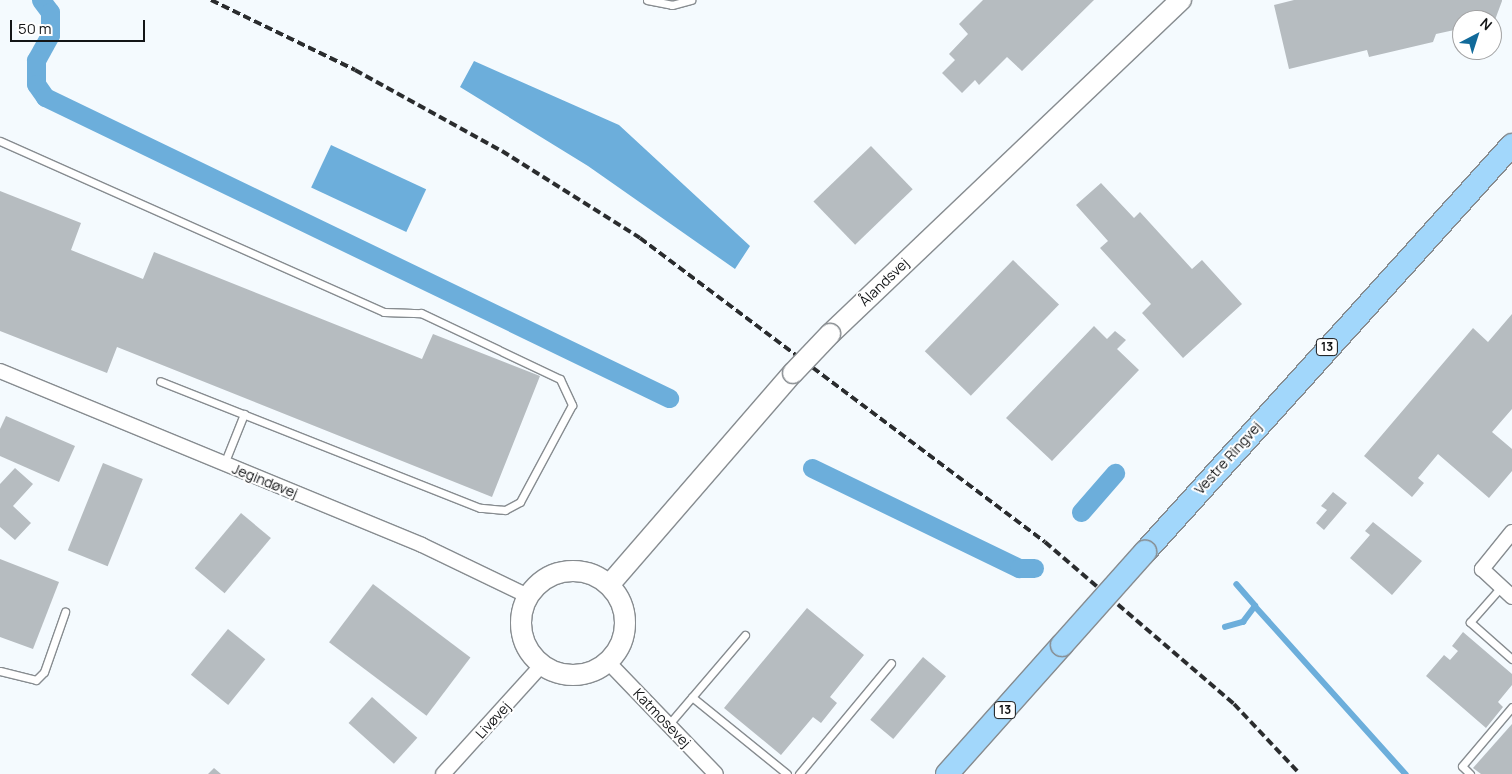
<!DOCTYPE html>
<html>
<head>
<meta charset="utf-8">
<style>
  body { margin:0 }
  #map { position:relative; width:1512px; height:774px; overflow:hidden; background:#f4fafe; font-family:Manrope,sans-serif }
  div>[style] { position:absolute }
  .water>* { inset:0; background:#6caedb; transform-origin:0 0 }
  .stream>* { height:5.5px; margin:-2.75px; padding:0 2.75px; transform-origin:2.75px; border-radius:2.75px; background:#6caedb }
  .canal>* { height:19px; margin:-9.5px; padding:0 9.5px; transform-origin:9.5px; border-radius:9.5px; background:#6caedb }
  .building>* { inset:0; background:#b6bcc0; transform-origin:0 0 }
  .roads { filter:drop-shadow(1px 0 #878c90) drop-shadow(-1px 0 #878c90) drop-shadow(0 1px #878c90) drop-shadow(0 -1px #878c90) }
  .lane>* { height:7px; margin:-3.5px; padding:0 3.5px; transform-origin:3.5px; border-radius:3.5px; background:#fff }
  .street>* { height:14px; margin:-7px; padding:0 7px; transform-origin:7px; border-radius:7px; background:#fff }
  .secondary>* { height:20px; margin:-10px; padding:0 10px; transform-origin:10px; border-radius:10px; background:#fff }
  .secondary>.ring { margin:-10px; padding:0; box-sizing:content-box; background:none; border:20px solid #fff; border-radius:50% }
  .primary>* { height:22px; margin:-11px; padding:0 11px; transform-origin:11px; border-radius:11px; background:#a2d7fb }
  .rail>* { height:4px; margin-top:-2px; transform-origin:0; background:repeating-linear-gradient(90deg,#2a2c2e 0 8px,transparent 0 12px) }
  .bridges { filter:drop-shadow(1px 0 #878c90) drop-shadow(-1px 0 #878c90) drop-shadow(0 1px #878c90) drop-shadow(0 -1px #878c90) }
  .secondary-bridge>* { height:20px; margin:-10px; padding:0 10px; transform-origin:10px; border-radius:10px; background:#fff }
  .primary-bridge>* { height:22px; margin:-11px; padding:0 11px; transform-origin:11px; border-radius:11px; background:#a2d7fb }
  span { translate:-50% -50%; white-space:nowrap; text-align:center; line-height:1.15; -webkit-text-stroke:4px #fff; paint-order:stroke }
  .shield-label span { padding:1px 4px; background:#fff; border:1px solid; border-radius:4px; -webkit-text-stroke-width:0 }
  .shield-label { font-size:12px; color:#131517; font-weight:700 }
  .street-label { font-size:14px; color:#131517 }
  .north { position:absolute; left:1452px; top:10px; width:50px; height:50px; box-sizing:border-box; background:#fff; border:1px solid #a1a1a2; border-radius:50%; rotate:40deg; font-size:14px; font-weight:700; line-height:20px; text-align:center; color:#131517 }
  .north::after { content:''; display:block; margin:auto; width:18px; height:22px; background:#116a9a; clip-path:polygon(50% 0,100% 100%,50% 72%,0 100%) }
  .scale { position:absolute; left:10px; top:20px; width:135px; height:22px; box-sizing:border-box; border:2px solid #131517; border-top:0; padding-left:6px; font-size:15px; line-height:18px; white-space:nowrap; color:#131517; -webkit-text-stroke:4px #fff; paint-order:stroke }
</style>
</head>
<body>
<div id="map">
  <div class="water">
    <div style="clip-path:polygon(474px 61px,619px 125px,750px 246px,735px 269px,588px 166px,460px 87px)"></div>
    <div style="left:331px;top:145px;width:105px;height:47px;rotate:25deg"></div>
  </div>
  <div class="stream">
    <div style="left:1255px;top:606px;width:226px;rotate:48.1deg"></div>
    <div style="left:1225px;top:627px;width:19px;rotate:-16deg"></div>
    <div style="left:1243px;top:622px;width:20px;rotate:-53deg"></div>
    <div style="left:1255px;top:606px;width:28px;rotate:-131deg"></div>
  </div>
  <div class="canal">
    <div style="left:41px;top:0;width:15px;rotate:53deg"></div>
    <div style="left:50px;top:12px;width:23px;rotate:90deg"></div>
    <div style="left:50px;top:35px;width:29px;rotate:119deg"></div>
    <div style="left:36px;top:60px;width:24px;rotate:90deg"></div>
    <div style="left:36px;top:84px;width:16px;rotate:55deg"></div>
    <div style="left:45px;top:97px;width:693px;rotate:25.75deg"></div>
    <div style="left:812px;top:468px;width:230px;rotate:25.8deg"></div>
    <div style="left:1019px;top:568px;width:15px"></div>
    <div style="left:1081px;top:512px;width:52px;rotate:-48.9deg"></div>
  </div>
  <div class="building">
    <div style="clip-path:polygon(983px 0,1094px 0,1022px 71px,1007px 57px,979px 85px,975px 80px,962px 93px,942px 73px,955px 60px,949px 54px,968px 34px,959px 24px)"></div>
    <div style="clip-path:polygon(1294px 0,1502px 0,1502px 1px,1492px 28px,1492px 20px,1462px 20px,1462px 36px,1459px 29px,1436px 34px,1433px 42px,1369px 57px,1367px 50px,1289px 69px,1274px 5px)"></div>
    <div style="left:871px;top:146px;width:60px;height:80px;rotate:46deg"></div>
    <div style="clip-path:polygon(1101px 183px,1134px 218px,1140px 212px,1192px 269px,1202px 260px,1242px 304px,1183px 358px,1142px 313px,1151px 304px,1100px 248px,1108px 241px,1076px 205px)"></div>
    <div style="clip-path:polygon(0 191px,81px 223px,71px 250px,143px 279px,154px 252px,422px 359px,433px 334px,540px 376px,492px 497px,117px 347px,107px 373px,0 331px)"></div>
    <div style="left:1013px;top:260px;width:64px;height:127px;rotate:44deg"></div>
    <div style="clip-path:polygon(1512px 314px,1512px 409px,1492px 432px,1512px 449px,1512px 471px,1489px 498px,1438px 454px,1418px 478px,1424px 483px,1412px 497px,1364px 456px,1473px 328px,1488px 342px)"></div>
    <div style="clip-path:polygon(1094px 326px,1107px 339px,1115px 331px,1126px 340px,1117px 349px,1139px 370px,1052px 461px,1006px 418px)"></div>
    <div style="clip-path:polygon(6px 416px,75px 446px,59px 482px,0 456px,0 429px)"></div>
    <div style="left:103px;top:463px;width:43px;height:94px;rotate:22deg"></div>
    <div style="clip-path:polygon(15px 468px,33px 484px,13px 506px,31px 523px,15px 540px,0 527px,0 484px)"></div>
    <div style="clip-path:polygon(1333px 492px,1347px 503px,1324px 530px,1316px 523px,1327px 510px,1321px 506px)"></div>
    <div style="left:241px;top:513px;width:39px;height:72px;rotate:40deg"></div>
    <div style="clip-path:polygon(1373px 522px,1422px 561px,1392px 595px,1350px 558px,1370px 535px,1365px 531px)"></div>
    <div style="clip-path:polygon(0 559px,59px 582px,33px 649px,0 637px)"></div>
    <div style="left:373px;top:584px;width:122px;height:73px;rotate:37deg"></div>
    <div style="clip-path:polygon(807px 608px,864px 655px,830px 697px,837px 703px,821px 723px,813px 717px,781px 755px,724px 708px)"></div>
    <div style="left:228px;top:629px;width:48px;height:59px;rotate:39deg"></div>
    <div style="clip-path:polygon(1463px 632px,1512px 674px,1512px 685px,1498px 702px,1503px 707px,1486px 728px,1426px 676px,1444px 655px,1450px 660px,1458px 651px,1452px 646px)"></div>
    <div style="left:923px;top:657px;width:30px;height:82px;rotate:40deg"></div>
    <div style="left:372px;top:697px;width:61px;height:35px;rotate:42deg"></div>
    <div style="clip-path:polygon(1512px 724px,1512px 774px,1481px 774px,1473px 768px)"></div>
    <div style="clip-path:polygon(214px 768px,221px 774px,208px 774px)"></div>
  </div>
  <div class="roads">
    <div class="lane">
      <div style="left:647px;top:0;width:25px;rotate:11deg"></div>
      <div style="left:672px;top:5px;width:20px;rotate:-15deg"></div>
      <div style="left:0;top:141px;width:420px;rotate:24deg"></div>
      <div style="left:384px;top:312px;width:37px;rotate:2deg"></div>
      <div style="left:421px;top:313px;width:154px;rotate:25.4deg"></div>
      <div style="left:560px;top:379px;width:29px;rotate:65deg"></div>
      <div style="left:572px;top:405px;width:110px;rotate:118.2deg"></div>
      <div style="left:520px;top:502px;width:17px;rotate:152deg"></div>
      <div style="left:505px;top:510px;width:25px;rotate:-175deg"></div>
      <div style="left:480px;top:508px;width:344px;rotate:-158.4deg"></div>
      <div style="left:224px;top:464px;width:54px;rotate:-68.2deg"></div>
      <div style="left:1501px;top:587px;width:47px;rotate:131.5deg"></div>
      <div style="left:1470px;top:622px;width:56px;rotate:41.4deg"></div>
      <div style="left:0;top:671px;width:37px;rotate:14deg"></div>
      <div style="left:36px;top:680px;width:11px;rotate:-45deg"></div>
      <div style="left:44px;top:672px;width:64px;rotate:-70.7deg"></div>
      <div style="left:692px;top:697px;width:122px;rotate:39deg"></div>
      <div style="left:669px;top:724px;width:117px;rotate:-49.5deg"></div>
      <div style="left:799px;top:774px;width:144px;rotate:-50.3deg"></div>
      <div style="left:1470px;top:774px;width:11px;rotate:-135deg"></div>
      <div style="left:1462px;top:766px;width:77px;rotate:-49.7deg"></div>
    </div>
    <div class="street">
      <div style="left:0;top:371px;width:456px;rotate:22.4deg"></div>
      <div style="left:422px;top:545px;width:118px;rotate:25.7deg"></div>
      <div style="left:1512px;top:532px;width:48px;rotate:129deg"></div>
      <div style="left:1482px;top:569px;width:41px;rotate:43deg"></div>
      <div style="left:609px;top:663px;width:154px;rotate:46.1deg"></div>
      <div style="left:443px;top:774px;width:147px;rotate:-47.8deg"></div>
    </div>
    <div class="secondary">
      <div style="left:830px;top:334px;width:485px;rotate:-43.6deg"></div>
      <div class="ring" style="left:521px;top:571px;width:84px;height:84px"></div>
      <div style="left:610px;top:584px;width:279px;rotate:-49.1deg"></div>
    </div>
    <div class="primary">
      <div style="left:1145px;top:552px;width:548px;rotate:-47.96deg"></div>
      <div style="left:947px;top:774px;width:173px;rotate:-48.3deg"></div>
    </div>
  </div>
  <div class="rail">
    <div style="left:211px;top:0;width:160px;rotate:25.9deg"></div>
    <div style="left:355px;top:70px;width:168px;rotate:28.9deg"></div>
    <div style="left:502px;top:151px;width:163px;rotate:32.2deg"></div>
    <div style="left:640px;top:238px;width:506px;rotate:36.89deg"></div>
    <div style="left:1045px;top:542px;width:249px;rotate:40.6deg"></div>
    <div style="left:1234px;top:704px;width:96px;rotate:46.7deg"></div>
  </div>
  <div class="bridges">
    <div class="secondary-bridge">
      <div style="left:793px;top:373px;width:54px;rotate:-46.5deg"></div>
    </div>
    <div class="primary-bridge">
      <div style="left:1062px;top:645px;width:125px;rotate:-48.3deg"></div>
    </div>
  </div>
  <div class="shield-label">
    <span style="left:1327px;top:347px">13</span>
    <span style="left:1005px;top:710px">13</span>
  </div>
  <div class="street-label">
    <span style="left:884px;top:282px;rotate:-44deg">Ålandsvej</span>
    <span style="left:1228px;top:458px;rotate:-48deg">Vestre Ringvej</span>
    <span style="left:265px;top:481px;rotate:22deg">Jegindøvej</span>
    <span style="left:662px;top:718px;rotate:46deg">Katmosevej</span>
    <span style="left:493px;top:720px;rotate:-48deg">Livøvej</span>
  </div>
  <div class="north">N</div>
  <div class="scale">50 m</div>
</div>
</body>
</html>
